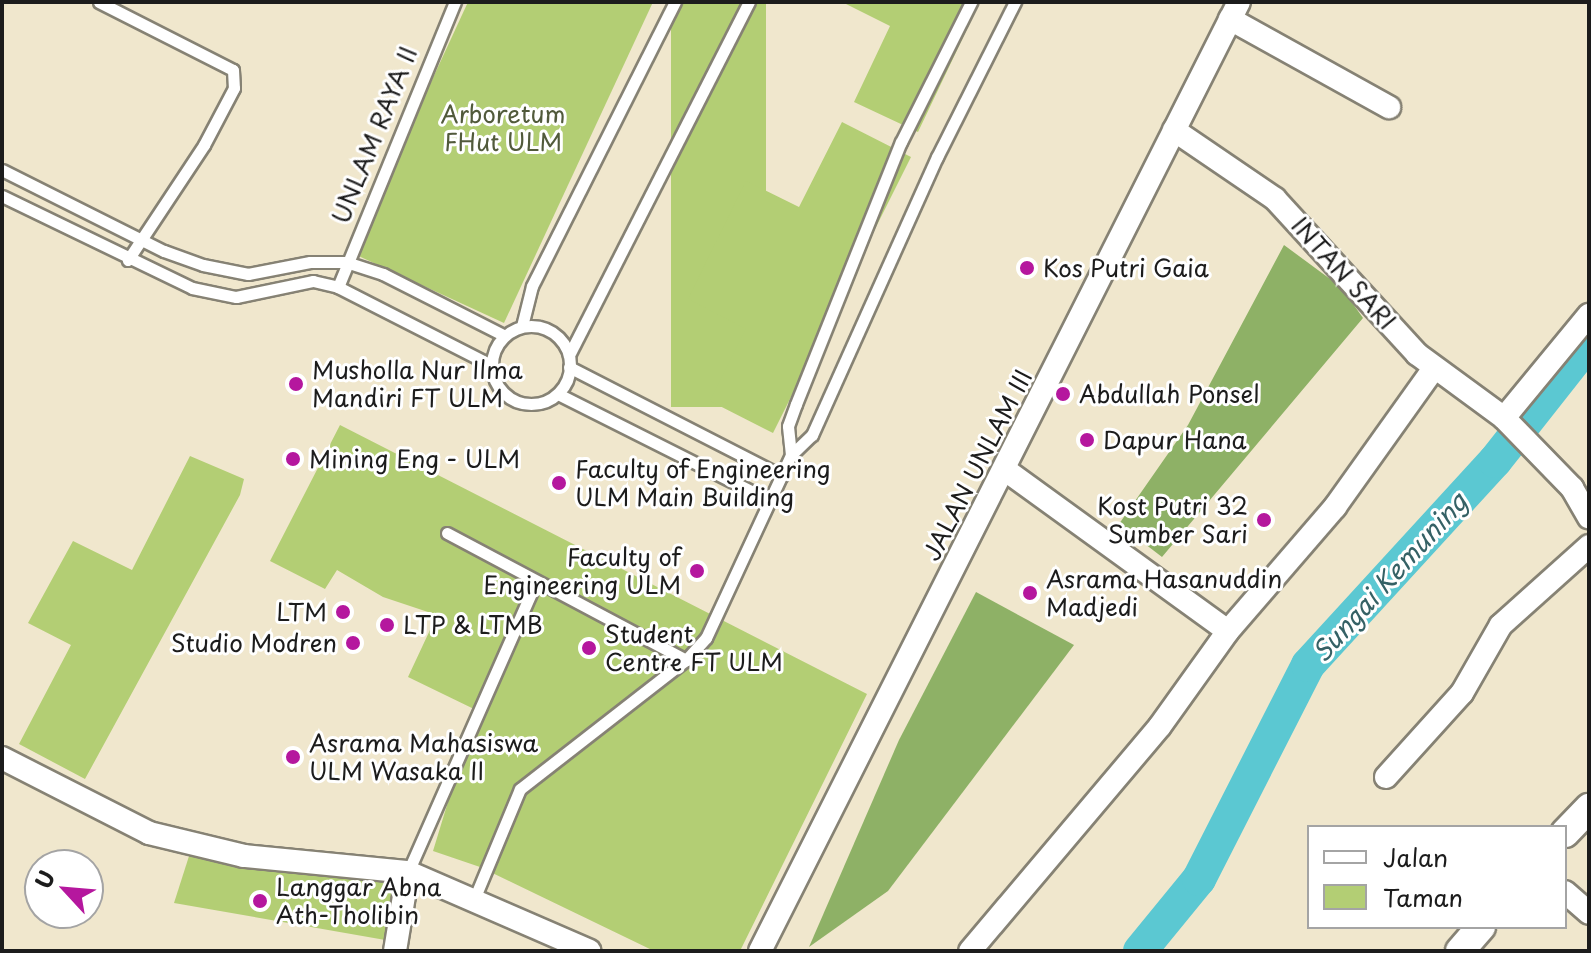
<!DOCTYPE html>
<html>
<head>
<meta charset="utf-8">
<style>
  body { margin:0 }
  #map { position:relative; width:1591px; height:953px; overflow:hidden; background:#f0e7cd; font-family:"Playpen Sans",sans-serif }
  div>[style] { position:absolute }
  .green>* { inset:0; background:#b3ce74; transform-origin:0 0 }
  .forest>* { inset:0; background:#8eb166 }
  .river>* { height:34px; margin:-17px; padding:0 17px; transform-origin:17px; border-radius:17px; background:#5bc8d2 }
  .roads { filter:drop-shadow(2px 0 #868274) drop-shadow(-2px 0 #868274) drop-shadow(0 2px #868274) drop-shadow(0 -2px #868274) }
  .service>* { height:11px; margin:-5.5px; padding:0 5.5px; transform-origin:5.5px; border-radius:5.5px; background:#fff }
  .service>.ring { margin:-5.5px; padding:0; box-sizing:content-box; background:none; border:11px solid #fff; border-radius:50% }
  .minor>* { height:22px; margin:-11px; padding:0 11px; transform-origin:11px; border-radius:11px; background:#fff }
  .tertiary>* { height:28px; margin:-14px; padding:0 14px; transform-origin:14px; border-radius:14px; background:#fff }
  .dots>* { width:22px; height:22px; translate:-50% -50%; box-sizing:border-box; border:4px solid #fff; border-radius:50% }
  span { translate:-50% -50%; white-space:nowrap; text-align:center; line-height:1.15; -webkit-text-stroke:6px #fff; paint-order:stroke }
  .park-label { font-size:24px; color:#515a3b }
  .street-label { font-size:24px; color:#1c1c1c }
  .poi-label { font-size:24px; color:#1c1c1c }
  .left { translate:0 -50%; text-align:left }
  .right { translate:-100% -50%; text-align:right }
  .water-label { font-size:26px; color:#356165; font-style:italic }
  .frame { position:absolute; inset:0; border:4px solid #1c1c1c; pointer-events:none }
  .legend { position:absolute; left:1307px; top:825px; width:260px; height:104px; box-sizing:border-box; background:#fff; border:2px solid #a4a4a4; margin:0; padding:10px 14px; list-style:none; font-size:24px; color:#1c1c1c }
  .legend li { display:flex; align-items:center; gap:16px; height:40px }
  .legend b { width:40px; border:2px solid #a4a4a4 }
  .north { position:absolute; left:24px; top:849px; width:80px; height:80px; box-sizing:border-box; background:#fff; border:2px solid #a4a4a4; border-radius:50%; rotate:296deg; font-size:22px; font-weight:700; line-height:32px; text-align:center; color:#1c1c1c }
  .north::after { content:''; display:block; margin:auto; width:28px; height:36px; background:#b5179e; clip-path:polygon(50% 0,100% 100%,50% 72%,0 100%) }
</style>
</head>
<body>
<div id="map">
  <div class="green">
    <div style="clip-path:polygon(468px 2px,653px 2px,504px 323px,352px 253px)"></div>
    <div style="left:671px;top:2px;width:95px;height:405px"></div>
    <div style="clip-path:polygon(980px 2px,918px 132px,854px 102px,890px 26px,842px 2px)"></div>
    <div style="clip-path:polygon(842px 122px,911px 157px,773px 433px,710px 401px,746px 329px,688px 299px,746px 181px,799px 207px)"></div>
    <div style="clip-path:polygon(340px 425px,867px 694px,740px 951px,654px 951px,480px 867px,433px 851px,476px 710px,408px 677px,437px 615px,383px 597px,337px 570px,325px 589px,270px 561px)"></div>
    <div style="clip-path:polygon(190px 456px,244px 479px,240px 495px,85px 779px,19px 744px,71px 645px,28px 623px,73px 541px,132px 570px)"></div>
    <div style="clip-path:polygon(190px 853px,386px 877px,398px 889px,391px 941px,174px 903px)"></div>
  </div>
  <div class="forest">
    <div style="clip-path:polygon(1284px 245px,1341px 287px,1363px 318px,1162px 557px,1119px 524px,1188px 425px)"></div>
    <div style="clip-path:polygon(976px 592px,1074px 645px,888px 891px,809px 947px,899px 740px)"></div>
  </div>
  <div class="river">
    <div style="left:1140px;top:951px;width:93px;rotate:-50.7deg"></div>
    <div style="left:1199px;top:879px;width:240px;rotate:-63deg"></div>
    <div style="left:1308px;top:665px;width:277px;rotate:-47.5deg"></div>
    <div style="left:1495px;top:461px;width:152px;rotate:-51.7deg"></div>
  </div>
  <div class="roads">
    <div class="service">
      <div style="left:99px;top:2px;width:150px;rotate:26.9deg"></div>
      <div style="left:233px;top:70px;width:18px;rotate:87deg"></div>
      <div style="left:234px;top:88px;width:64px;rotate:117.8deg"></div>
      <div style="left:204px;top:145px;width:138px;rotate:123.5deg"></div>
      <div style="left:2px;top:170px;width:181px;rotate:26.6deg"></div>
      <div style="left:164px;top:251px;width:41px;rotate:19.7deg"></div>
      <div style="left:203px;top:265px;width:46px;rotate:11.3deg"></div>
      <div style="left:248px;top:274px;width:63px;rotate:-11deg"></div>
      <div style="left:310px;top:262px;width:36px"></div>
      <div style="left:346px;top:262px;width:39px;rotate:18deg"></div>
      <div style="left:383px;top:274px;width:135px;rotate:26.9deg"></div>
      <div style="left:2px;top:196px;width:211px;rotate:25.8deg"></div>
      <div style="left:192px;top:288px;width:45px;rotate:11.6deg"></div>
      <div style="left:236px;top:297px;width:79px;rotate:-11.7deg"></div>
      <div style="left:313px;top:281px;width:26px;rotate:13deg"></div>
      <div style="left:338px;top:287px;width:172px;rotate:27deg"></div>
      <div style="left:338px;top:287px;width:308px;rotate:-67.7deg"></div>
      <div style="left:522px;top:326px;width:41px;rotate:-76deg"></div>
      <div style="left:532px;top:286px;width:318px;rotate:-63.3deg"></div>
      <div class="ring" style="left:492px;top:326px;width:67px;height:67px"></div>
      <div style="left:569px;top:355px;width:396px;rotate:-63deg"></div>
      <div style="left:569px;top:367px;width:239px;rotate:27.1deg"></div>
      <div style="left:558px;top:394px;width:238px;rotate:26.7deg"></div>
      <div style="left:791px;top:455px;width:29px;rotate:-96deg"></div>
      <div style="left:788px;top:426px;width:23px;rotate:-70deg"></div>
      <div style="left:796px;top:404px;width:282px;rotate:-68.2deg"></div>
      <div style="left:901px;top:142px;width:157px;rotate:-63.4deg"></div>
      <div style="left:447px;top:533px;width:271px;rotate:28deg"></div>
      <div style="left:686px;top:660px;width:30px;rotate:-48deg"></div>
      <div style="left:706px;top:638px;width:202px;rotate:-65.1deg"></div>
      <div style="left:791px;top:455px;width:29px;rotate:-44deg"></div>
      <div style="left:812px;top:435px;width:305px;rotate:-65.8deg"></div>
      <div style="left:937px;top:157px;width:174px;rotate:-63.3deg"></div>
      <div style="left:408px;top:872px;width:317px;rotate:-66.2deg"></div>
      <div style="left:475px;top:897px;width:117px;rotate:-67.4deg"></div>
      <div style="left:520px;top:789px;width:210px;rotate:-37.9deg"></div>
    </div>
    <div class="minor">
      <div style="left:1230px;top:19px;width:182px;rotate:29deg"></div>
      <div style="left:1174px;top:130px;width:122px;rotate:34.3deg"></div>
      <div style="left:1275px;top:199px;width:210px;rotate:47.5deg"></div>
      <div style="left:1417px;top:354px;width:108px;rotate:36.3deg"></div>
      <div style="left:1504px;top:418px;width:98px;rotate:45.8deg"></div>
      <div style="left:1572px;top:488px;width:34px;rotate:60deg"></div>
      <div style="left:1504px;top:418px;width:134px;rotate:-50.5deg"></div>
      <div style="left:1004px;top:469px;width:276px;rotate:35.9deg"></div>
      <div style="left:2px;top:758px;width:165px;rotate:27deg"></div>
      <div style="left:149px;top:833px;width:98px;rotate:13.6deg"></div>
      <div style="left:244px;top:856px;width:165px;rotate:5.6deg"></div>
      <div style="left:408px;top:872px;width:198px;rotate:23.5deg"></div>
      <div style="left:1386px;top:777px;width:113px;rotate:-47.9deg"></div>
      <div style="left:1462px;top:693px;width:78px;rotate:-60.2deg"></div>
      <div style="left:1501px;top:625px;width:118px;rotate:-41.9deg"></div>
      <div style="left:1565px;top:892px;width:32px;rotate:41deg"></div>
      <div style="left:395px;top:951px;width:80px;rotate:-80.7deg"></div>
      <div style="left:760px;top:951px;width:1063px;rotate:-63.22deg"></div>
      <div style="left:970px;top:951px;width:294px;rotate:-49.8deg"></div>
      <div style="left:1160px;top:726px;width:117px;rotate:-54.4deg"></div>
      <div style="left:1228px;top:631px;width:164px;rotate:-49.2deg"></div>
      <div style="left:1335px;top:507px;width:171px;rotate:-54.5deg"></div>
    </div>
    <div class="tertiary">
      <div style="left:1565px;top:833px;width:35px;rotate:-46deg"></div>
      <div style="left:1460px;top:951px;width:32px;rotate:-49deg"></div>
    </div>
  </div>
  <div class="dots">
    <div style="left:1027px;top:268px;background:#b5179e"></div>
    <div style="left:296px;top:384px;background:#b5179e"></div>
    <div style="left:1063px;top:394px;background:#b5179e"></div>
    <div style="left:1087px;top:440px;background:#b5179e"></div>
    <div style="left:293px;top:459px;background:#b5179e"></div>
    <div style="left:559px;top:483px;background:#b5179e"></div>
    <div style="left:1264px;top:520px;background:#b5179e"></div>
    <div style="left:697px;top:571px;background:#b5179e"></div>
    <div style="left:1030px;top:593px;background:#b5179e"></div>
    <div style="left:343px;top:612px;background:#b5179e"></div>
    <div style="left:387px;top:625px;background:#b5179e"></div>
    <div style="left:353px;top:643px;background:#b5179e"></div>
    <div style="left:589px;top:648px;background:#b5179e"></div>
    <div style="left:293px;top:757px;background:#b5179e"></div>
    <div style="left:260px;top:901px;background:#b5179e"></div>
  </div>
  <div class="park-label">
    <span style="left:503px;top:128px">Arboretum<br>FHut ULM</span>
  </div>
  <div class="street-label">
    <span style="left:374px;top:135px;rotate:-68deg">UNLAM RAYA II</span>
    <span style="left:1344px;top:273px;rotate:48deg">INTAN SARI</span>
    <span style="left:977px;top:465px;rotate:-63deg">JALAN UNLAM III</span>
  </div>
  <div class="poi-label">
    <span class="left" style="left:1043px;top:268px">Kos Putri Gaia</span>
    <span class="left" style="left:312px;top:384px">Musholla Nur Ilma<br>Mandiri FT ULM</span>
    <span class="left" style="left:1079px;top:394px">Abdullah Ponsel</span>
    <span class="left" style="left:1103px;top:440px">Dapur Hana</span>
    <span class="left" style="left:309px;top:459px">Mining Eng - ULM</span>
    <span class="left" style="left:575px;top:483px">Faculty of Engineering<br>ULM Main Building</span>
    <span class="right" style="left:1248px;top:520px">Kost Putri 32<br>Sumber Sari</span>
    <span class="right" style="left:681px;top:571px">Faculty of<br>Engineering ULM</span>
    <span class="left" style="left:1046px;top:593px">Asrama Hasanuddin<br>Madjedi</span>
    <span class="right" style="left:327px;top:612px">LTM</span>
    <span class="left" style="left:403px;top:625px">LTP &amp; LTMB</span>
    <span class="left" style="left:605px;top:648px">Student<br>Centre FT ULM</span>
    <span class="right" style="left:337px;top:643px">Studio Modren</span>
    <span class="left" style="left:309px;top:757px">Asrama Mahasiswa<br>ULM Wasaka II</span>
    <span class="left" style="left:276px;top:901px">Langgar Abna<br>Ath-Tholibin</span>
  </div>
  <div class="water-label">
    <span style="left:1389px;top:577px;rotate:-48deg">Sungai Kemuning</span>
  </div>
  <div class="frame"></div>
  <ul class="legend">
  <li><b style="height:10px;background:#fff"></b>Jalan</li>
  <li><b style="height:22px;background:#b3ce74"></b>Taman</li>
  </ul>
  <div class="north">U</div>
</div>
</body>
</html>
